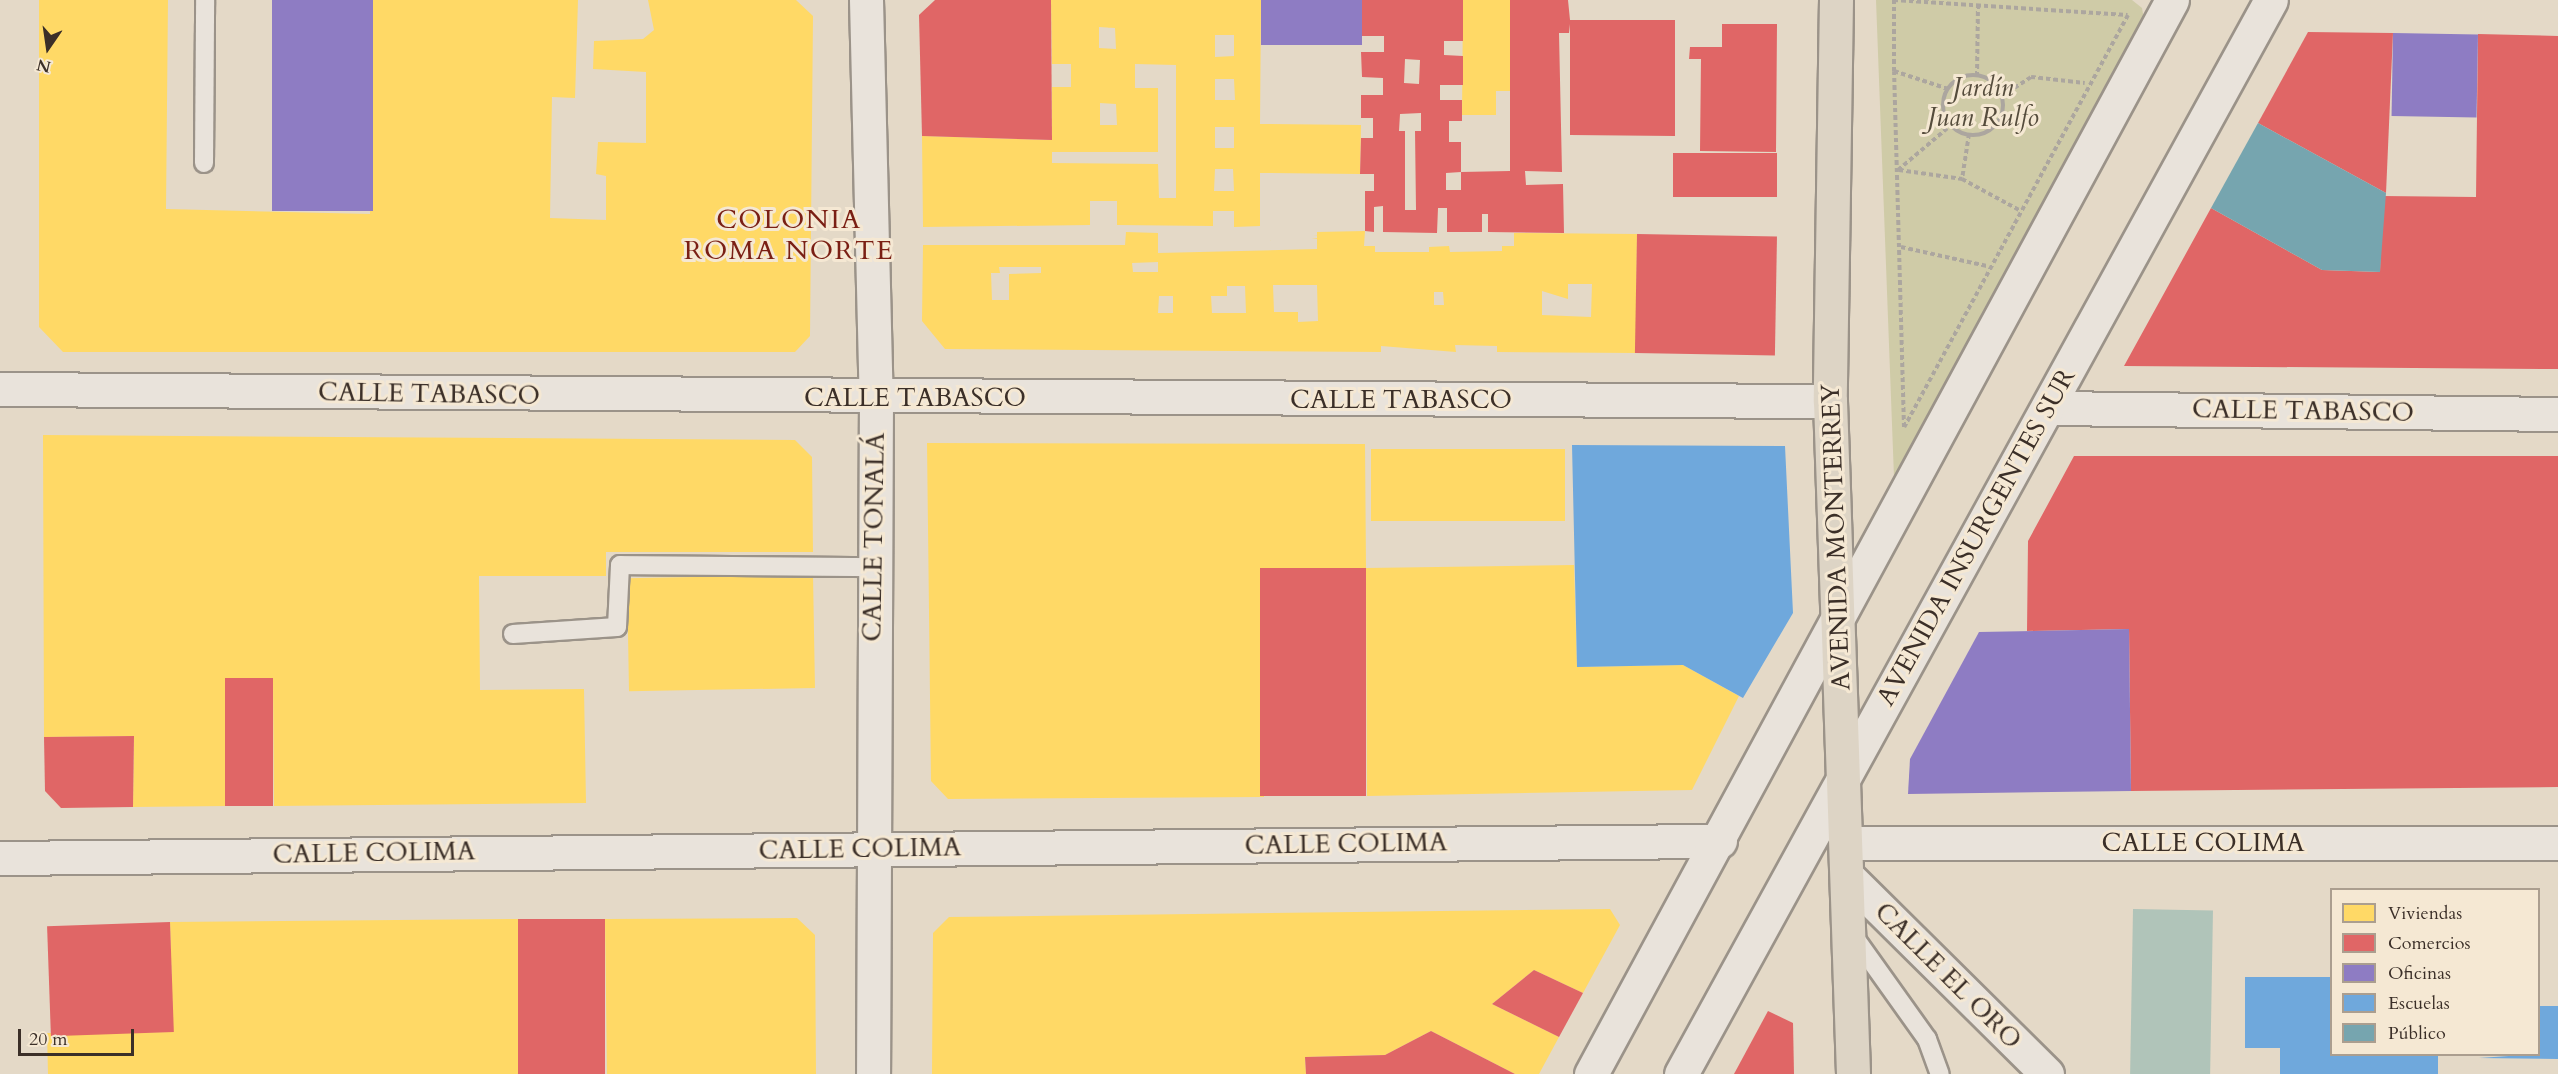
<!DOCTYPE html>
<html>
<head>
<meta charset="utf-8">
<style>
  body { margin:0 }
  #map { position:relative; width:2558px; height:1074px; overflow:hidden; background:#e4d9c7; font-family:Cardo,serif }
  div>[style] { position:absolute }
  .green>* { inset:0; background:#cfcba7 }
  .water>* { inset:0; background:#b0c4b9; transform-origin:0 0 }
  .homes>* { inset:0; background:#ffd966; transform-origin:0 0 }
  .shops>* { inset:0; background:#e06666; transform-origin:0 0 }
  .offices>* { inset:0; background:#8e7cc3; transform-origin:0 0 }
  .schools>* { inset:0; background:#6fa8dc }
  .public>* { inset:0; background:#76a5af }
  .path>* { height:4px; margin-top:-2px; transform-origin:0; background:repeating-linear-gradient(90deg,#aca69f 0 4.5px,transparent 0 7.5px) }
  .path>.ring { margin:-2px; padding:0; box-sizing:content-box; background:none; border:4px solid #aca69f; border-radius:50% }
  .roads { filter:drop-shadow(2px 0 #9b9389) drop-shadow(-2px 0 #9b9389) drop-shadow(0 2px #9b9389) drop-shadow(0 -2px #9b9389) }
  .lane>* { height:18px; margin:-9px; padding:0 9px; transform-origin:9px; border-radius:9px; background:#e9e3db }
  .street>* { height:33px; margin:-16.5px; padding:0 16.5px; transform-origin:16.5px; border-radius:16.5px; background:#e9e3db }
  .secondary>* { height:33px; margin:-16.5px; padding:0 16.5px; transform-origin:16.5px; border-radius:16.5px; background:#e9e3db }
  .primary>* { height:33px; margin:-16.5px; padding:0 16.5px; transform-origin:16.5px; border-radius:16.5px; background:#ddd4c5 }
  span { translate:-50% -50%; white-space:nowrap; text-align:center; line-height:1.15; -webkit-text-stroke:6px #f5e8d3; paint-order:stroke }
  .park-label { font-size:26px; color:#554c3c; font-style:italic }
  .street-label { font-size:26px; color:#3b2f28 }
  .neighbourhood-label { font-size:27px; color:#7a1f14; letter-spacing:1.5px }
  .legend { position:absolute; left:2330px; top:888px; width:210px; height:168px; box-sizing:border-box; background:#f5e8d3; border:2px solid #ab9e8f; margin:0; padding:8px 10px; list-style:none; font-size:18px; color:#3b2f28 }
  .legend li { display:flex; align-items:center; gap:12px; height:30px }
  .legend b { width:30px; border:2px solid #ab9e8f }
  .north { position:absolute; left:18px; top:18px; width:60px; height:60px; -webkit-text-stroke:4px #f5e8d3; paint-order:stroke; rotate:193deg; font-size:16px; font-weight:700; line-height:24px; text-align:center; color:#3b2f28 }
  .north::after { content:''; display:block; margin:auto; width:21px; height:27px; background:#3b2f28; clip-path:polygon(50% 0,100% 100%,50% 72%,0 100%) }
  .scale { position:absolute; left:18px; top:1029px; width:116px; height:27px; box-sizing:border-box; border:3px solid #3b2f28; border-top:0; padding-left:8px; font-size:18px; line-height:21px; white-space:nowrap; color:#3b2f28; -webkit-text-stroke:4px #f5e8d3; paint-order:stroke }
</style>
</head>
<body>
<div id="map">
  <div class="green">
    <div style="clip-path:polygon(1876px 0,2132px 0,2142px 8px,2145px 26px,1894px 477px)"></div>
  </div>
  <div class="water">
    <div style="left:2133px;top:909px;width:80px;height:165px;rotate:1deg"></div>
  </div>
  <div class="homes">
    <div style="clip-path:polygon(39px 0,168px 0,166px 209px,370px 214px,373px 0,578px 0,575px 98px,552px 97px,550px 218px,606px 220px,606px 176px,596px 174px,598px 142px,646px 143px,646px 72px,593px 69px,594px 41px,643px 39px,654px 30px,648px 0,796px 0,813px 16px,810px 336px,795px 352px,63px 352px,39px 327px)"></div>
    <div style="clip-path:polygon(evenodd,1051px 0,1261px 0,1260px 124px,1361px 125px,1360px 174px,1260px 173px,1260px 226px,1234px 227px,1234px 211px,1213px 211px,1213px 226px,1117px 225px,1117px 201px,1090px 201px,1090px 225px,923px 227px,922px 136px,1052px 140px,1052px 87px,1071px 87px,1071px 64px,1052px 64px,1051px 0,1099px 27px,1115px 28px,1116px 49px,1099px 48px,1099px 27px,1051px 0,1215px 35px,1234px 35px,1234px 56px,1215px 57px,1215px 35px,1051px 0,1135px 64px,1176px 65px,1176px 198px,1159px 198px,1158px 164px,1052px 163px,1052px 152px,1158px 152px,1158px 88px,1135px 88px,1135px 64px,1051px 0,1215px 79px,1234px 79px,1235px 100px,1215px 100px,1215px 79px,1051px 0,1100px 103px,1116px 104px,1117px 125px,1100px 125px,1100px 103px,1051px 0,1215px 127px,1234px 127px,1234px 148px,1215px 148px,1215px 127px,1051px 0,1215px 169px,1233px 169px,1234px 191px,1214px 191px,1215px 169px)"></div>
    <div style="clip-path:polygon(1463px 0,1510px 0,1510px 91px,1496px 91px,1496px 115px,1462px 115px)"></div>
    <div style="clip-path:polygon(evenodd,1365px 231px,1364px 246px,1375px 246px,1375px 252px,1429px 252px,1429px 247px,1449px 246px,1450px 252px,1502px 251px,1502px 246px,1514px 246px,1514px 233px,1637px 234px,1636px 353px,1497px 352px,1497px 346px,1455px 345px,1456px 352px,1381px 346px,1381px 352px,945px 349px,922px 321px,923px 245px,1125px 245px,1126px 232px,1158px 233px,1158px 253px,1317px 249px,1317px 232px,1365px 231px,1158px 262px,1158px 272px,1133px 272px,1132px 263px,1158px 262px,1365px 231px,999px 267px,1041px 267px,1041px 273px,1009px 274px,1009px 300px,992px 300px,991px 273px,1000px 273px,999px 267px,1365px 231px,1568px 284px,1592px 284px,1591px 317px,1542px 315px,1542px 291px,1568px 299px,1568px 284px,1365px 231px,1273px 285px,1317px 285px,1318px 321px,1298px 322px,1298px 312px,1274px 312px,1273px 285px,1365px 231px,1227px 286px,1245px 286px,1246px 313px,1212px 313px,1211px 296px,1227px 296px,1227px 286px,1365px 231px,1434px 292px,1443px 292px,1444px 305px,1434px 305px,1434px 292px,1365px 231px,1159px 296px,1173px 296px,1173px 313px,1158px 313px,1159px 296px)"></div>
    <div style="clip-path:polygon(43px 435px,795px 440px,812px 457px,813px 552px,606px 552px,606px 576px,479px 576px,480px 690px,584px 689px,586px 803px,274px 806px,273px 678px,225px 679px,227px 806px,133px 807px,134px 736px,44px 737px)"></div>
    <div style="clip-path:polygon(927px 443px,1365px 444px,1366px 568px,1260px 569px,1264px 797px,948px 799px,931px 781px)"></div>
    <div style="left:1371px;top:449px;width:194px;height:72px"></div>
    <div style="clip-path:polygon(1574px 565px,1577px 667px,1683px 665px,1739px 696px,1692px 790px,1367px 796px,1366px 568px)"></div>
    <div style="left:813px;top:575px;width:113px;height:186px;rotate:89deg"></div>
    <div style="clip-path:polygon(1610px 909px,1620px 925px,1583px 993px,1534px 970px,1492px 1004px,1559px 1037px,1539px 1074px,1515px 1074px,1431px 1031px,1385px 1055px,1305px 1057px,1306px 1074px,932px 1074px,933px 933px,949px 917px)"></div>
    <div style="clip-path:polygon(797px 918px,815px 935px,816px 1074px,607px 1074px,605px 919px)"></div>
    <div style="clip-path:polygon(518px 919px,519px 1074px,48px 1074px,47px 1033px,173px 1032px,170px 922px)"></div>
  </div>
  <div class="shops">
    <div style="clip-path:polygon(935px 0,1051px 0,1052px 140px,922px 136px,919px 15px)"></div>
    <div style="clip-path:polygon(evenodd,1362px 0,1463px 0,1463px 41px,1444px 41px,1444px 55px,1463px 56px,1463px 85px,1440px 85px,1440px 100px,1462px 100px,1462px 121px,1449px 121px,1449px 142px,1461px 142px,1461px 172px,1446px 173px,1446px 190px,1461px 190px,1461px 172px,1510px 171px,1510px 0,1568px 0,1570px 20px,1675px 20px,1675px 136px,1570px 135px,1570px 24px,1569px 33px,1559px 33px,1562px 172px,1525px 171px,1526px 185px,1563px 184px,1564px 233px,1488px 232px,1488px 214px,1482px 214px,1482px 232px,1447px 232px,1447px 208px,1438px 208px,1437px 233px,1383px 232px,1383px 206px,1374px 207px,1374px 232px,1365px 231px,1365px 191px,1374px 191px,1374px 174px,1360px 174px,1361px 138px,1373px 138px,1373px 118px,1361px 118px,1361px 95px,1383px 95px,1383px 78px,1362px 77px,1361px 52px,1384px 52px,1384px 36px,1362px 36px,1362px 0,1405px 59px,1420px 60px,1419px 84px,1404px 83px,1405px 59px,1362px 0,1421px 113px,1421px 131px,1415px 131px,1416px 210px,1405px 210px,1405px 131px,1399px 131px,1400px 114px,1421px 113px)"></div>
    <div style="clip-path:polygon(1722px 24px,1777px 24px,1776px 152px,1700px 151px,1701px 59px,1689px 59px,1690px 47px,1722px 47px)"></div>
    <div style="clip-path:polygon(2308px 32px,2393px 33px,2386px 193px,2258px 123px)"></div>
    <div style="clip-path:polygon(2478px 34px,2558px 36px,2558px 369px,2124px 366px,2211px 208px,2322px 270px,2380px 272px,2382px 196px,2476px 197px)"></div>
    <div style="left:1673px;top:153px;width:104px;height:44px"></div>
    <div style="left:1637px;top:234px;width:140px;height:119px;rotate:1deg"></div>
    <div style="clip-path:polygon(2074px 456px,2558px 456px,2558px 787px,2131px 791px,2129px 629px,2027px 631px,2028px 541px)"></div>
    <div style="left:1366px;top:568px;width:228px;height:106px;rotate:90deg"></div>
    <div style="left:273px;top:678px;width:128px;height:48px;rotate:90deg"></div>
    <div style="clip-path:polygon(134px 736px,133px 807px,61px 808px,45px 791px,44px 737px)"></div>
    <div style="left:518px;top:919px;width:87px;height:155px"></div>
    <div style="left:170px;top:922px;width:110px;height:123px;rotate:88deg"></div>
    <div style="clip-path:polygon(1534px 970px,1583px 993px,1559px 1037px,1492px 1004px)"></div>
    <div style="clip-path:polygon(1768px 1011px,1793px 1023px,1794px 1074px,1734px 1074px)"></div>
    <div style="clip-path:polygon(1431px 1031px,1515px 1074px,1306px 1074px,1305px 1057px,1385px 1055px)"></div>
  </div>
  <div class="offices">
    <div style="left:272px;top:0;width:101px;height:211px"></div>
    <div style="left:1261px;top:0;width:101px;height:45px"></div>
    <div style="left:2393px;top:33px;width:85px;height:83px;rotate:1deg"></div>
    <div style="clip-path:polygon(2129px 629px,2131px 791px,1908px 794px,1910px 759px,1979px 632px)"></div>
  </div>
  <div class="schools">
    <div style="clip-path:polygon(1572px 445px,1785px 446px,1793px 613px,1743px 698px,1683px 665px,1577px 667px)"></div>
    <div style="clip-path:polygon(2245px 977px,2332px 977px,2332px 1054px,2438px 1054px,2438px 1074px,2280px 1074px,2280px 1048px,2245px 1048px)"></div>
    <div style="clip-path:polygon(2538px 1006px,2558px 1006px,2558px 1059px,2479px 1058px,2538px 1054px)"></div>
  </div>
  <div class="public">
    <div style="clip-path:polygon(2258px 123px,2386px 193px,2380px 272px,2322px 270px,2211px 208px)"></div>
  </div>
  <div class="path">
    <div style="left:1894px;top:0;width:234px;rotate:3.7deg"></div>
    <div style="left:2128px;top:15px;width:469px;rotate:118.5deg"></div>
    <div style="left:1904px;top:427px;width:356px;rotate:-91.6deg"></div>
    <div style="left:1894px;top:71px;width:71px;rotate:-90deg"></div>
    <div style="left:1894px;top:71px;width:57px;rotate:18.4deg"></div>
    <div class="ring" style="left:1943px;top:75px;width:56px;height:56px"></div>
    <div style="left:1977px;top:76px;width:71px;rotate:-89.2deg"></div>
    <div style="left:2002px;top:96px;width:35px;rotate:-33deg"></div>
    <div style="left:2031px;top:77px;width:54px;rotate:6.3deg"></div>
    <div style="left:1969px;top:134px;width:46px;rotate:98.8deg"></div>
    <div style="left:1962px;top:179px;width:65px;rotate:28.5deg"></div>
    <div style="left:1898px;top:170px;width:70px;rotate:-40.3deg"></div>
    <div style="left:1899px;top:170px;width:64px;rotate:8.1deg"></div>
    <div style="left:1901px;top:247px;width:88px;rotate:12.5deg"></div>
  </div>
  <div class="roads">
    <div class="lane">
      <div style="left:204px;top:163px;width:163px;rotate:-89.6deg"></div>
      <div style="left:513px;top:634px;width:104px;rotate:-3.9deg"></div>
      <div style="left:617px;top:627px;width:62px;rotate:-87.2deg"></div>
      <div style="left:620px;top:565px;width:254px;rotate:0.5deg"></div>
      <div style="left:1852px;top:934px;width:129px;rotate:54.5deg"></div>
      <div style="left:1927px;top:1039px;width:37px;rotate:70deg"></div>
    </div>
    <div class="street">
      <div style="left:866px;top:0;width:398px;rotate:88.6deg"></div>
      <div style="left:876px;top:398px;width:676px;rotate:90.25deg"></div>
      <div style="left:0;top:389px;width:1830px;rotate:0.38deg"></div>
      <div style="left:2048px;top:408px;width:510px;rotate:0.67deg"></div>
      <div style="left:1847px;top:843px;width:711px"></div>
      <div style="left:0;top:858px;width:1720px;rotate:-0.57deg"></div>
      <div style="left:1848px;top:877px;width:280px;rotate:44.7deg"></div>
    </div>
    <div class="secondary">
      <div style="left:1591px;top:1074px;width:1221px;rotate:-61.59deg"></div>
      <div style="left:1681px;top:1074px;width:1225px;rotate:-61.22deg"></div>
    </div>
    <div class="primary">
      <div style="left:1836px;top:0;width:401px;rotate:90.9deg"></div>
      <div style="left:1830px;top:401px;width:673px;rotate:88.04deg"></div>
    </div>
  </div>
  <div class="park-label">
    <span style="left:1983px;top:103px">Jardín<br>Juan Rulfo</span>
  </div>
  <div class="street-label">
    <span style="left:429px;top:394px;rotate:1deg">CALLE TABASCO</span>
    <span style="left:915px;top:398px">CALLE TABASCO</span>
    <span style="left:1401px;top:400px">CALLE TABASCO</span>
    <span style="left:2303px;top:411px;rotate:1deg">CALLE TABASCO</span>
    <span style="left:874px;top:537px;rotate:-89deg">CALLE TONALÁ</span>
    <span style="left:1836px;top:537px;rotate:-92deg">AVENIDA MONTERREY</span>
    <span style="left:1976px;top:537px;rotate:-61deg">AVENIDA INSURGENTES SUR</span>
    <span style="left:2203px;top:843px">CALLE COLIMA</span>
    <span style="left:1346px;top:844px;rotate:-1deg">CALLE COLIMA</span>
    <span style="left:860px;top:849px;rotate:-1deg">CALLE COLIMA</span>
    <span style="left:374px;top:853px;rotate:-1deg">CALLE COLIMA</span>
    <span style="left:1948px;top:976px;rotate:45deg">CALLE EL ORO</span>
  </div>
  <div class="neighbourhood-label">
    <span style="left:789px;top:235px">COLONIA<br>ROMA NORTE</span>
  </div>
  <ul class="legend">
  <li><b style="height:16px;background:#ffd966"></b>Viviendas</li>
  <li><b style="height:16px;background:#e06666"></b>Comercios</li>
  <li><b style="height:16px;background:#8e7cc3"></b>Oficinas</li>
  <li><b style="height:16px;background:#6fa8dc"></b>Escuelas</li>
  <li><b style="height:16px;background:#76a5af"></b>Público</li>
  </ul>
  <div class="north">N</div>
  <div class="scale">20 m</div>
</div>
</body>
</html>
